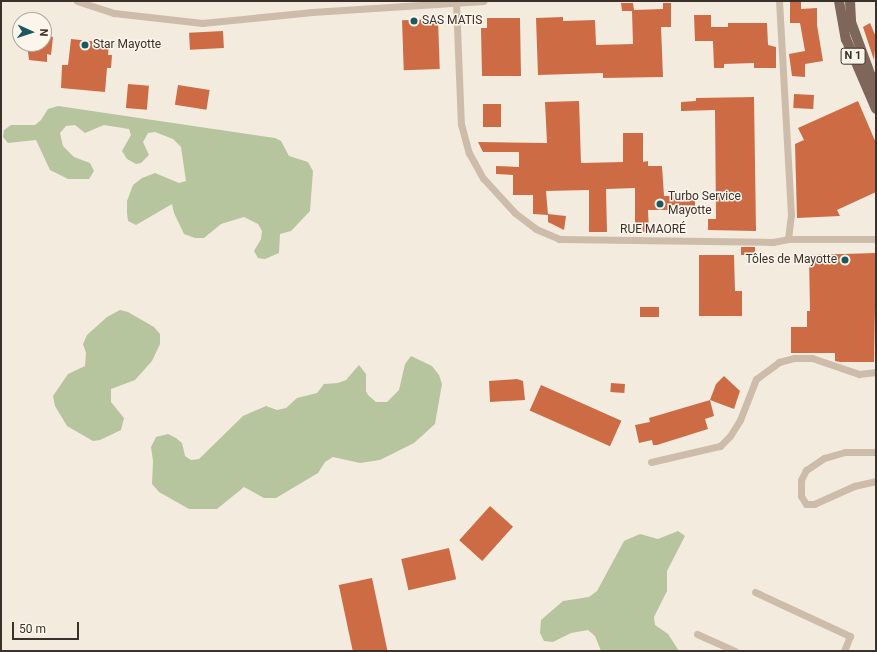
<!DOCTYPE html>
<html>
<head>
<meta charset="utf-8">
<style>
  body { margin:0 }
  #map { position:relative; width:877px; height:652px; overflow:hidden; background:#f4ebdf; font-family:Roboto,sans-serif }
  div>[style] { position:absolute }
  .green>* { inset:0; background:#b6c59d }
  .building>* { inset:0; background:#cd6b44; transform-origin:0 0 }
  .minor>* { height:7px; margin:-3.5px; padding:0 3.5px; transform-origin:3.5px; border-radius:3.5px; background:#cebcaa }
  .primary>* { height:10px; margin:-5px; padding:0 5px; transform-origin:5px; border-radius:5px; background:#7e675a }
  .dots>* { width:11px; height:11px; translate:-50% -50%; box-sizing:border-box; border:2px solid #fbf5ec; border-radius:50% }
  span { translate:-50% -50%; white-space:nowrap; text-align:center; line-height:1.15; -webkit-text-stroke:3px #fbf5ec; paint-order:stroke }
  .shield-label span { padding:1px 3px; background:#fbf5ec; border:1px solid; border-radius:3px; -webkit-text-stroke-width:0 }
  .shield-label { font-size:11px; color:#3b302a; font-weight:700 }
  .poi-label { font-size:12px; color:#3b302a }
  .left { translate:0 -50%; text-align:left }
  .right { translate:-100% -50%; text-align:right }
  .street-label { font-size:12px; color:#3b302a }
  .frame { position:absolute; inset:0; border:2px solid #3b302a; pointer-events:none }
  .north { position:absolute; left:12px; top:12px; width:40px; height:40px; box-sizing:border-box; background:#fbf5ec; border:1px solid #aea69e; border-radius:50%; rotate:93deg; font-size:11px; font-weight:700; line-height:16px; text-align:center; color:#3b302a }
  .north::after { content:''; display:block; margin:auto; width:14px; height:18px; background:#1c5860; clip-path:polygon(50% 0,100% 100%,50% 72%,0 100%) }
  .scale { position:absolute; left:12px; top:622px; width:67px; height:18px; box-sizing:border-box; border:2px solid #3b302a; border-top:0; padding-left:5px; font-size:12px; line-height:14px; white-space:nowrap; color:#3b302a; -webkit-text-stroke:3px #fbf5ec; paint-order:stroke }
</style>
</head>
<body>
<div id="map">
  <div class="green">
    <div style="clip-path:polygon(58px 106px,275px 138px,281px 141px,289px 156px,308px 162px,313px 171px,310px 211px,291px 231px,280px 234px,279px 253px,265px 259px,258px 258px,254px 251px,261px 239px,262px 231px,258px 224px,244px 217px,221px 224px,204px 238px,195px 238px,184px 234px,174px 213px,172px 204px,136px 225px,128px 221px,127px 213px,127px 201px,133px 185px,142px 178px,155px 173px,179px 183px,186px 181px,181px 147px,173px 139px,155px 132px,148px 133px,143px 142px,149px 155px,141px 163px,136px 164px,127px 159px,122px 151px,131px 135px,129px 129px,104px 125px,85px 133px,75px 125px,66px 126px,60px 133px,63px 146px,74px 157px,90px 163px,94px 171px,89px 179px,68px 179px,50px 170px,36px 140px,8px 143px,3px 137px,4px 130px,11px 125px,35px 125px,41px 120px,48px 109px)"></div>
    <div style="clip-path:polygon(120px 310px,128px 312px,154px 327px,160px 334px,160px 344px,152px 361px,135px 380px,111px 389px,111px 402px,124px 418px,121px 430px,100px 440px,93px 441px,67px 426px,55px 406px,53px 396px,68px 374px,85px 366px,86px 353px,83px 344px,87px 335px,107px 317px)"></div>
    <div style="clip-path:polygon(411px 356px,432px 366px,439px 375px,442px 384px,435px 424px,414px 443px,380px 460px,360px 463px,333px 457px,325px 462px,318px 473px,276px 498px,264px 498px,244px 487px,217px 509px,189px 509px,159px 492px,152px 484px,153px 461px,151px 447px,156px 437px,168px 434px,176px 438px,182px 443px,185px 456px,191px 460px,199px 459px,243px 416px,266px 406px,277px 410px,286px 408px,297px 398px,317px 393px,324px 384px,338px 383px,346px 380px,359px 365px,366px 374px,366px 391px,368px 395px,376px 402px,387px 402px,399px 390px,405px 364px)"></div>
    <div style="clip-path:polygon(678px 531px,685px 536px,667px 571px,667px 591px,654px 617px,655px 625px,668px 634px,679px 651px,601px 651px,595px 636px,588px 630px,571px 633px,553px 642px,544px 641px,540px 633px,541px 620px,563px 601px,589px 597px,597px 591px,624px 541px,640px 534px,658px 539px)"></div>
  </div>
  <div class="building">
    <div style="clip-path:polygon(790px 1px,801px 1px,801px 9px,817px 8px,817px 25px,823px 61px,805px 64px,805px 77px,792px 76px,789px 54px,805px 51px,800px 23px,790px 23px)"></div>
    <div style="clip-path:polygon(621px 3px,633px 3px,634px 10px,663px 9px,663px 3px,671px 3px,671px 27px,661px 27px,663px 77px,603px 78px,603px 73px,538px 75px,536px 18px,563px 17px,563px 21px,595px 20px,596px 45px,633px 44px,632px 11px,622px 11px)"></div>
    <div style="clip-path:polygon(694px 15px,711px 15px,711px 27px,728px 27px,728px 23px,767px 23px,768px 45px,776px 47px,776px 68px,754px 68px,754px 63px,724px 64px,724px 68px,714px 68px,713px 41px,695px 41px)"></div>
    <div style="clip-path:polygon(487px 18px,520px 18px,521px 76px,482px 76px,481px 28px,487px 28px)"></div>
    <div style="left:438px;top:19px;width:50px;height:36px;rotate:88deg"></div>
    <div style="clip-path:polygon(870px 23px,876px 37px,874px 60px,863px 27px)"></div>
    <div style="left:223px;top:31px;width:17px;height:34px;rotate:87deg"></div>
    <div style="clip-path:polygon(44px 36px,53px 37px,51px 55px,47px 54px,47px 62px,29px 60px,27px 44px,44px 44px)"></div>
    <div style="clip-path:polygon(71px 39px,109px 43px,108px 55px,112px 55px,111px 68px,107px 68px,105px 92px,61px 88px,62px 65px,68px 65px)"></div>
    <div style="left:128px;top:84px;width:21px;height:24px;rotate:5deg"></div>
    <div style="left:178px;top:85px;width:32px;height:20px;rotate:9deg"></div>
    <div style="left:794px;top:94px;width:20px;height:14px;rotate:3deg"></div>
    <div style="clip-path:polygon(754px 97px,756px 231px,708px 230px,708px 219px,716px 219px,715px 110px,681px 111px,681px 102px,696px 101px,696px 98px)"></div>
    <div style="clip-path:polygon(579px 101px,581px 163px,623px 162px,623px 133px,643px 133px,643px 162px,648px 161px,648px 166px,662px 166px,664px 196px,695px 196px,695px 206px,671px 205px,671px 210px,648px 210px,649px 232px,635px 232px,635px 188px,606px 189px,607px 232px,589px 232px,589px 190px,546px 191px,548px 215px,533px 214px,533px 195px,513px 195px,513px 175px,496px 174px,496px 166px,519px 167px,519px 152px,483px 152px,478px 142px,547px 143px,545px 102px)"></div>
    <div style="clip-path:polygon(858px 101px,876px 143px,876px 192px,837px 210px,840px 216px,797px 218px,795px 144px,804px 140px,798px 128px)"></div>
    <div style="left:501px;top:104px;width:23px;height:18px;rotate:90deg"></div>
    <div style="clip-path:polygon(548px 214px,566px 216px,564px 230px,548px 222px)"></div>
    <div style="left:741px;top:247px;width:14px;height:8px"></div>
    <div style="clip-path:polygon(876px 253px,874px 362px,840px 362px,835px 361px,835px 353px,791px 353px,791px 327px,807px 327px,807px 311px,810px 311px,809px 255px)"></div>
    <div style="clip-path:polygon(699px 255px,734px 255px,735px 291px,742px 291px,742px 316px,699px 316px)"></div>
    <div style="left:640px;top:307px;width:19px;height:10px"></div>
    <div style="clip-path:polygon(724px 376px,740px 391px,734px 409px,710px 400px,716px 384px)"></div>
    <div style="clip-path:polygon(517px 379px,523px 381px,525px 400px,490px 402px,489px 381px)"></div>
    <div style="left:611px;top:383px;width:14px;height:9px;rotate:4deg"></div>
    <div style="left:541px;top:385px;width:88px;height:28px;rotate:24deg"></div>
    <div style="clip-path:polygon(710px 400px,714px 416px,705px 419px,708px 429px,657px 445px,653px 445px,652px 440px,639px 443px,635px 425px,650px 422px,649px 418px)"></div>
    <div style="left:490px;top:506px;width:31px;height:46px;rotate:42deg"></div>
    <div style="left:449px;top:548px;width:32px;height:49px;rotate:77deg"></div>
    <div style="left:372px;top:578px;width:75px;height:34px;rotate:78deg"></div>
  </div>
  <div class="minor">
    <div style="left:77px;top:1px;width:39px;rotate:18deg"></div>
    <div style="left:114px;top:13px;width:89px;rotate:6.5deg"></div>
    <div style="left:202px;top:23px;width:111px;rotate:-5.7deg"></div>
    <div style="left:312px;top:12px;width:172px;rotate:-3.7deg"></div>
    <div style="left:456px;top:2px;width:122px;rotate:87.7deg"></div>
    <div style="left:461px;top:124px;width:30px;rotate:75deg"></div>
    <div style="left:469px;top:153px;width:29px;rotate:61deg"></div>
    <div style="left:483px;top:178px;width:47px;rotate:47.6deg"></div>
    <div style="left:515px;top:213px;width:26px;rotate:37deg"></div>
    <div style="left:536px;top:229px;width:25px;rotate:23deg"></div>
    <div style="left:559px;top:239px;width:214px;rotate:0.8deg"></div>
    <div style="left:773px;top:242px;width:15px;rotate:-11deg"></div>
    <div style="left:788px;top:239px;width:24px;rotate:-83deg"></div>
    <div style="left:791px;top:215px;width:214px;rotate:-93.2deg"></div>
    <div style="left:788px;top:239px;width:88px"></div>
    <div style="left:876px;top:452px;width:31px;rotate:180deg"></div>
    <div style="left:845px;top:452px;width:22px;rotate:164deg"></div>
    <div style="left:824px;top:458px;width:22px;rotate:146deg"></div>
    <div style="left:806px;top:470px;width:11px;rotate:117deg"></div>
    <div style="left:801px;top:480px;width:16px;rotate:90deg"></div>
    <div style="left:801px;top:496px;width:9px;rotate:58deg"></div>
    <div style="left:806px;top:504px;width:8px"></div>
    <div style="left:814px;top:504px;width:44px;rotate:-24.2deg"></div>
    <div style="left:854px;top:486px;width:23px;rotate:-13deg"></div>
    <div style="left:651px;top:462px;width:71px;rotate:-13.1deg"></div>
    <div style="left:720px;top:446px;width:14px;rotate:-45deg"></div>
    <div style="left:730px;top:436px;width:19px;rotate:-58deg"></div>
    <div style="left:740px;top:420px;width:44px;rotate:-68.7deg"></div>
    <div style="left:756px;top:379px;width:29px;rotate:-36deg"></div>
    <div style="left:779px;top:362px;width:16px;rotate:-15deg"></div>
    <div style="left:794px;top:358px;width:18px"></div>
    <div style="left:812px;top:358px;width:50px;rotate:18.8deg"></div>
    <div style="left:859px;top:374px;width:17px;rotate:-7deg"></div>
    <div style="left:755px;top:592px;width:105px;rotate:24.9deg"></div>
    <div style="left:850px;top:636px;width:16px;rotate:112deg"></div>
    <div style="left:697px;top:634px;width:42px;rotate:24.1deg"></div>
  </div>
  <div class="primary">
    <div style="left:839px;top:1px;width:39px;rotate:80deg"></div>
    <div style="left:846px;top:39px;width:76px;rotate:66.8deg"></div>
    <div style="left:850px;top:1px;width:21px;rotate:87deg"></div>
    <div style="left:851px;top:22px;width:72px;rotate:69.8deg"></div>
  </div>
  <div class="dots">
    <div style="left:414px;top:21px;background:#1c5860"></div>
    <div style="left:85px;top:45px;background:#1c5860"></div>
    <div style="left:660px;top:204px;background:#1c5860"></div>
    <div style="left:845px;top:260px;background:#1c5860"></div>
  </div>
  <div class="shield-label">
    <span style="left:853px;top:56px">N 1</span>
  </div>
  <div class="poi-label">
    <span class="left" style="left:422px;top:21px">SAS MATIS</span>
    <span class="left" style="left:93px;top:45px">Star Mayotte</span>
    <span class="left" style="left:668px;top:204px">Turbo Service<br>Mayotte</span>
    <span class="right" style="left:837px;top:260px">Tôles de Mayotte</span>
  </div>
  <div class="street-label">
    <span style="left:653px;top:230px">RUE MAORÉ</span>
  </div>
  <div class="frame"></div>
  <div class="north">N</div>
  <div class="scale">50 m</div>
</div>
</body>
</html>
